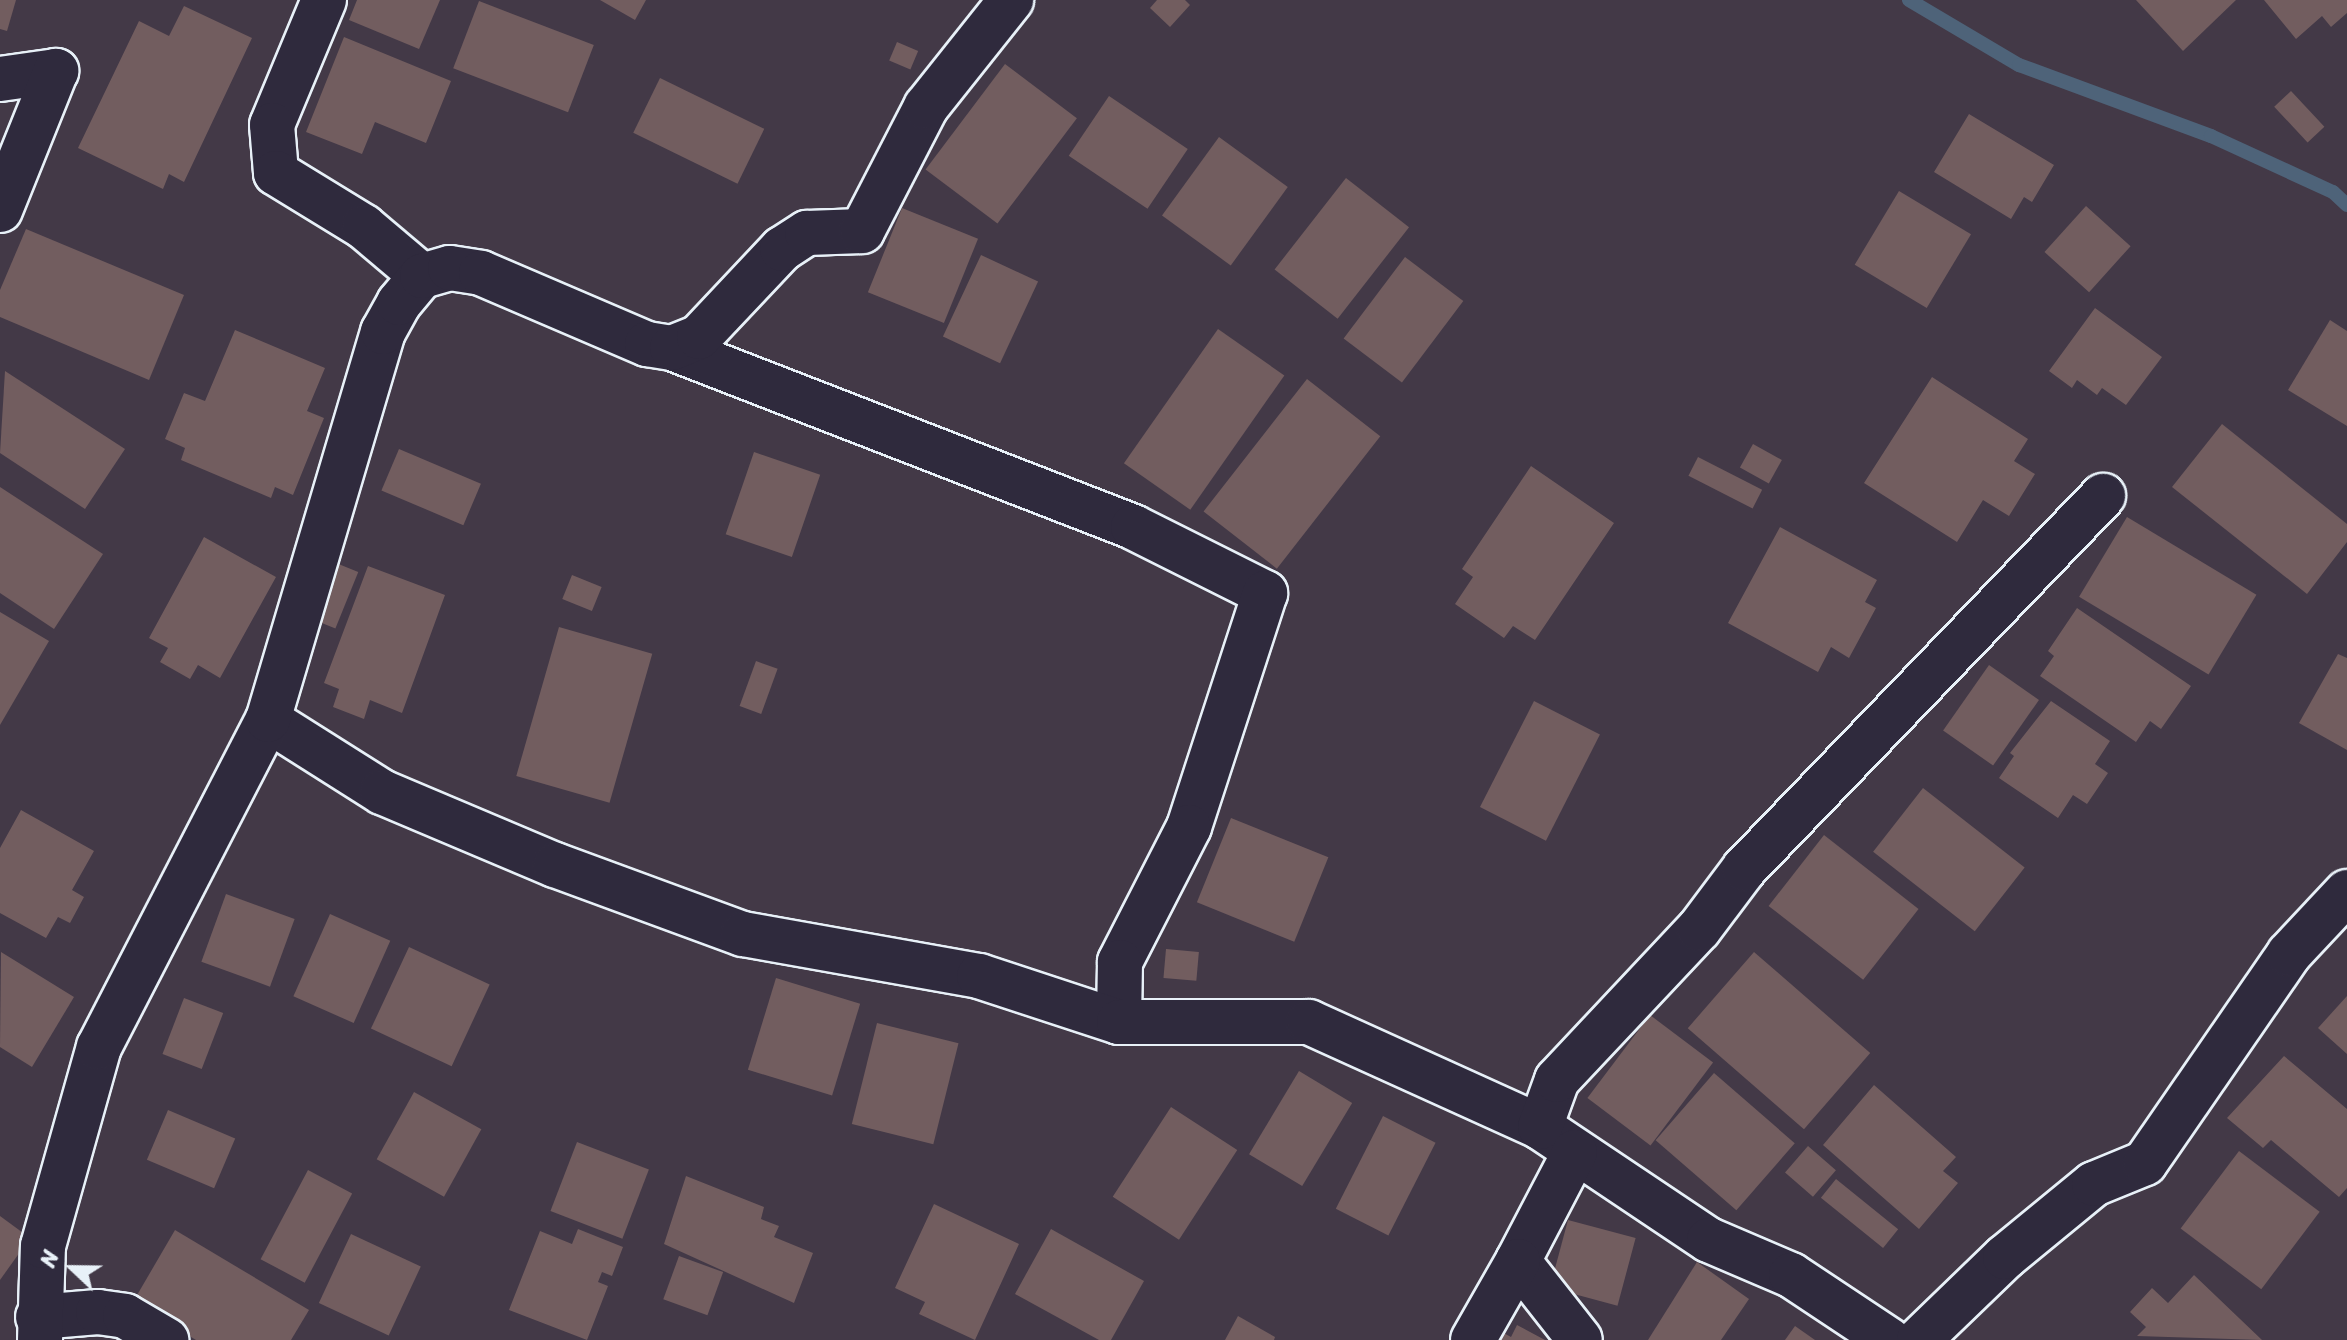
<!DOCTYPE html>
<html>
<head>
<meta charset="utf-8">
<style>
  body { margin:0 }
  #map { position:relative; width:2347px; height:1340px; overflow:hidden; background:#433947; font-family:Sriracha,sans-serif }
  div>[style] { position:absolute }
  .stream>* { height:14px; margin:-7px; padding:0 7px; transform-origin:7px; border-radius:7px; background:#4e6379 }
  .building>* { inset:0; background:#725d5f; transform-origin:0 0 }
  .roads { filter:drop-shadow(2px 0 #e8f1f8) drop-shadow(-2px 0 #e8f1f8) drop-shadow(0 2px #e8f1f8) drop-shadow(0 -2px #e8f1f8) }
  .minor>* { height:44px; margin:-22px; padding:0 22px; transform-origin:22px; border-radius:22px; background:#2f2a3d }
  span { translate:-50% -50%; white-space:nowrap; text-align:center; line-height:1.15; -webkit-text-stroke:8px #2f2a3d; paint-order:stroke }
  .north { position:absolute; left:32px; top:1228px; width:80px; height:80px; -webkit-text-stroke:6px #2f2a3d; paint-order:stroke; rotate:292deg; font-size:22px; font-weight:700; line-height:32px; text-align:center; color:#e8f1f8 }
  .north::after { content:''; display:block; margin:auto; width:28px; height:36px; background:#e8f1f8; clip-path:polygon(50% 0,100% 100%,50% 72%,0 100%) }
</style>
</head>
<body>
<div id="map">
  <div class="stream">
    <div style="left:1909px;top:0;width:128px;rotate:30.6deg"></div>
    <div style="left:2019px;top:65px;width:205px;rotate:20.3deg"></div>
    <div style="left:2211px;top:136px;width:134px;rotate:24.7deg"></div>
    <div style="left:2333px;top:192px;width:19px;rotate:43deg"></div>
  </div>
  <div class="building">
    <div style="clip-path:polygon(0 0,16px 0,7px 31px,0 29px)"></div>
    <div style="clip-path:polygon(357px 0,440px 0,419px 49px,349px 20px)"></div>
    <div style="clip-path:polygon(600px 0,646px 0,635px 20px)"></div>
    <div style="clip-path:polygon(1157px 0,1185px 0,1190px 5px,1170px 27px,1150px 8px)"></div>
    <div style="clip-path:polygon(2136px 0,2236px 0,2183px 51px)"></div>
    <div style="clip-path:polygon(2264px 0,2347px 0,2347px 13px,2331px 27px,2322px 16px,2296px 39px)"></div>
    <div style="left:479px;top:1px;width:123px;height:72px;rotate:21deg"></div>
    <div style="clip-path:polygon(184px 6px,252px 38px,184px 182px,169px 174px,163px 189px,78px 148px,139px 21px,169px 36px)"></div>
    <div style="clip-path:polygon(344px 37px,451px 81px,426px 143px,375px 122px,362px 154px,306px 132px)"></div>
    <div style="left:897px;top:42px;width:23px;height:20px;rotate:23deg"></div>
    <div style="left:1005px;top:64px;width:90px;height:132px;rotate:37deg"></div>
    <div style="left:660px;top:78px;width:116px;height:61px;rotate:26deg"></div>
    <div style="left:2291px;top:91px;width:49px;height:23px;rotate:47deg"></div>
    <div style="left:1109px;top:96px;width:95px;height:72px;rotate:34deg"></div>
    <div style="clip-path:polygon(1969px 114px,2054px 165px,2032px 202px,2024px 197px,2011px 219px,1934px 172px)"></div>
    <div style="left:1219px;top:137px;width:85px;height:97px;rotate:36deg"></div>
    <div style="left:1346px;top:178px;width:80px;height:116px;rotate:38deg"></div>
    <div style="left:1899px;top:191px;width:84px;height:86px;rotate:31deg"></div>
    <div style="left:2086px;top:206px;width:60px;height:62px;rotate:42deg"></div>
    <div style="left:902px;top:208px;width:82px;height:91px;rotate:22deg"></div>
    <div style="clip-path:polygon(26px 229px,184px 295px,149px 380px,0 317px,0 290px)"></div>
    <div style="left:981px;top:255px;width:63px;height:90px;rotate:25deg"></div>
    <div style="left:1405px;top:257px;width:73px;height:102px;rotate:37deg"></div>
    <div style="clip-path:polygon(2095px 308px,2162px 357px,2126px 405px,2102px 388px,2097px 395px,2077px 380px,2072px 388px,2049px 371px)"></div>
    <div style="clip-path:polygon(2330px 320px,2347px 331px,2347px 426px,2288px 390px)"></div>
    <div style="left:1218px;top:329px;width:81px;height:164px;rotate:35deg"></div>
    <div style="clip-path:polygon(235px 330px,325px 368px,307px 411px,324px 418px,293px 495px,275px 487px,271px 498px,181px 460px,185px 448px,165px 439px,184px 393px,205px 401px)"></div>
    <div style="clip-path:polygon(5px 371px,125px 449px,85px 509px,0 453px)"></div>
    <div style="clip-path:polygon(1932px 377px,2028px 439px,2014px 461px,2035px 474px,2009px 516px,1983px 500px,1957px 542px,1864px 483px)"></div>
    <div style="left:1307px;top:379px;width:93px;height:168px;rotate:38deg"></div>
    <div style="clip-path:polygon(2222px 424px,2347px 524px,2347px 542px,2307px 594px,2172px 487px)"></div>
    <div style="left:1753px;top:444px;width:33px;height:27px;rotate:29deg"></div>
    <div style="left:399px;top:449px;width:89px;height:45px;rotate:23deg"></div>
    <div style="left:754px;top:452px;width:70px;height:87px;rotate:19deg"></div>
    <div style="left:1698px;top:457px;width:72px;height:21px;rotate:27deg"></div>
    <div style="clip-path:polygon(1531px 466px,1614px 523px,1535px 640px,1513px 626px,1504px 638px,1455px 604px,1473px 577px,1462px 569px)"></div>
    <div style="clip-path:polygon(0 487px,103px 554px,54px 629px,0 593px)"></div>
    <div style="left:2127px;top:517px;width:151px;height:93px;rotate:31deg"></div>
    <div style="clip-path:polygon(1780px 527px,1877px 580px,1865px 602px,1876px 608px,1849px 658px,1831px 647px,1818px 672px,1728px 623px)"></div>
    <div style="clip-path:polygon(204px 537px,276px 577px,220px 678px,198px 665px,190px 679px,160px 662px,168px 648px,149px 638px)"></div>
    <div style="left:336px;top:563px;width:24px;height:61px;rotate:22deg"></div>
    <div style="clip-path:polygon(368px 566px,445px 595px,402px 713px,370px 700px,364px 719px,333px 707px,339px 689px,324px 683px)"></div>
    <div style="left:572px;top:575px;width:32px;height:26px;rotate:22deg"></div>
    <div style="clip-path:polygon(2077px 608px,2191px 686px,2161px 729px,2150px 721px,2136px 742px,2040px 676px,2054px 656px,2048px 651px)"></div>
    <div style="clip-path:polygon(0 612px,49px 641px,0 725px)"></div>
    <div style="left:559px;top:627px;width:97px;height:155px;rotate:16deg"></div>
    <div style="clip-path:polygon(2338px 654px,2347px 658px,2347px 750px,2299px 723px)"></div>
    <div style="left:756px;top:661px;width:23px;height:48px;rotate:20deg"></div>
    <div style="left:1989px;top:665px;width:61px;height:80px;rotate:35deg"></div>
    <div style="left:1534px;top:701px;width:74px;height:119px;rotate:27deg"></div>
    <div style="clip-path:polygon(2051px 701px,2110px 741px,2095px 764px,2108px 773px,2087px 804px,2073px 795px,2058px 818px,1999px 778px,2014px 756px,2010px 753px)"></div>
    <div style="left:1923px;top:788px;width:129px;height:81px;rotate:38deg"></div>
    <div style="clip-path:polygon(21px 810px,94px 851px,72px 890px,84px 897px,70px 923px,58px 917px,46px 938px,0 913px,0 848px)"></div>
    <div style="left:1231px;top:818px;width:105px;height:91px;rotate:22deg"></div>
    <div style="left:1824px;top:835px;width:120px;height:90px;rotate:38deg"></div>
    <div style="left:226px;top:894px;width:73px;height:72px;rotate:20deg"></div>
    <div style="left:330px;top:914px;width:66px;height:90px;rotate:24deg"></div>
    <div style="left:409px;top:947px;width:89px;height:90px;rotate:25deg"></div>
    <div style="left:1166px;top:949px;width:33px;height:29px;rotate:5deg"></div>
    <div style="clip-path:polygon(1px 952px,74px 997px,32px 1067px,0 1047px)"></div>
    <div style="left:1754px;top:952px;width:154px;height:101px;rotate:41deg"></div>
    <div style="left:776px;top:978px;width:88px;height:96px;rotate:17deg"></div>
    <div style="clip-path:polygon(2347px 996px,2347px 1054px,2318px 1028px)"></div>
    <div style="left:184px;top:998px;width:42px;height:60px;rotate:21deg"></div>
    <div style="left:1650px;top:1015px;width:79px;height:104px;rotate:37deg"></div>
    <div style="left:877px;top:1023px;width:84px;height:104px;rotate:14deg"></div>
    <div style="clip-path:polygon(2284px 1056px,2347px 1109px,2347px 1188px,2339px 1197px,2271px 1140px,2263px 1148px,2227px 1118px)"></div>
    <div style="left:1299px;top:1071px;width:62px;height:97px;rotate:31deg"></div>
    <div style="left:1714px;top:1073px;width:107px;height:89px;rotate:41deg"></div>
    <div style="clip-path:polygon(1874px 1085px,1956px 1157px,1943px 1171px,1958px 1183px,1919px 1229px,1823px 1145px)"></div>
    <div style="left:414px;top:1092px;width:77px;height:77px;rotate:29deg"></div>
    <div style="left:1171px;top:1107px;width:79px;height:107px;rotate:33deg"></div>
    <div style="left:168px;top:1110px;width:73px;height:54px;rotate:23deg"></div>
    <div style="left:1383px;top:1116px;width:59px;height:104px;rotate:27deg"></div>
    <div style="left:577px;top:1142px;width:77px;height:74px;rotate:21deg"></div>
    <div style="left:1808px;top:1146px;width:37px;height:35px;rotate:41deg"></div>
    <div style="left:2239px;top:1151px;width:101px;height:97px;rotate:37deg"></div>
    <div style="left:308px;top:1170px;width:50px;height:101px;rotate:28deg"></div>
    <div style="clip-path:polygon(686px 1176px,764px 1207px,761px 1219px,779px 1226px,774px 1237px,813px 1253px,794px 1303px,664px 1244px)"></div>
    <div style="left:1836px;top:1179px;width:80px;height:24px;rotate:39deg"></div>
    <div style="clip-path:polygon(934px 1204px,1019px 1244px,975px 1340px,919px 1314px,925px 1302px,895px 1288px)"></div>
    <div style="clip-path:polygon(0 1216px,30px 1238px,0 1280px)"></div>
    <div style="left:1568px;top:1220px;width:70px;height:70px;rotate:15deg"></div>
    <div style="clip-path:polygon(578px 1229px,623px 1247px,612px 1276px,602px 1272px,598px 1282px,608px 1286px,587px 1340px,509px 1310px,540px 1231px,572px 1244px)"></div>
    <div style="clip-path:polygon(1051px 1229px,1144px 1281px,1111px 1340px,1099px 1340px,1015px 1294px)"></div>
    <div style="clip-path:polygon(175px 1230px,309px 1310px,291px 1340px,196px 1340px,133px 1302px)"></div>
    <div style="left:351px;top:1234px;width:77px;height:76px;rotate:25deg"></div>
    <div style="left:679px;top:1256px;width:47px;height:46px;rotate:20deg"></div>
    <div style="clip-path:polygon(1697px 1262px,1749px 1299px,1721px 1340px,1648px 1340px)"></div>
    <div style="clip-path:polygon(2194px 1275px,2262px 1340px,2137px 1336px,2146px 1327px,2130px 1312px,2152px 1288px,2168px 1303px)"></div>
    <div style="clip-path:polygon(1238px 1316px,1275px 1337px,1274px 1340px,1225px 1340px)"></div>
    <div style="clip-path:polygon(1517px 1325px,1545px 1340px,1493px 1340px,1498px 1330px,1511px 1337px)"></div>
    <div style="clip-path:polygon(1795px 1326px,1815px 1340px,1785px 1340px)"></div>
  </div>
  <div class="roads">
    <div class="minor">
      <div style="left:324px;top:0;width:135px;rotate:112.6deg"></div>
      <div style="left:272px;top:125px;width:48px;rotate:85.2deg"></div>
      <div style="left:276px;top:173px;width:103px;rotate:31.5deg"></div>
      <div style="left:364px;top:227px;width:76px;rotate:40.2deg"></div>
      <div style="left:0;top:79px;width:57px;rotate:-8.1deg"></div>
      <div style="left:0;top:210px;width:150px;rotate:-68.1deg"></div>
      <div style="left:672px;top:348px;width:495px;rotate:21.2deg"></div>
      <div style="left:1133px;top:527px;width:148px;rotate:26.6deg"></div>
      <div style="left:1265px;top:593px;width:246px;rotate:108deg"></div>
      <div style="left:1189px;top:827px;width:152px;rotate:117.1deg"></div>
      <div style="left:1120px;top:962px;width:60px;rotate:91deg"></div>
      <div style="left:268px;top:720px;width:135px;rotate:32.3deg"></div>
      <div style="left:382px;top:792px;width:188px;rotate:22.9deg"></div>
      <div style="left:555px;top:865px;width:200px;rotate:20.2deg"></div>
      <div style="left:743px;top:934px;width:240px;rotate:10.1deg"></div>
      <div style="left:979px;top:976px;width:147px;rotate:18.2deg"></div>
      <div style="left:1119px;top:1022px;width:190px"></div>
      <div style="left:1309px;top:1022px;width:254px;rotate:24.4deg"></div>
      <div style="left:1540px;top:1127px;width:203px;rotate:33.8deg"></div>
      <div style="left:1709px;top:1240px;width:89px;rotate:23.1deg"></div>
      <div style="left:1791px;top:1275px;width:118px;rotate:33.6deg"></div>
      <div style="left:1540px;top:1127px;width:50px;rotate:-70.1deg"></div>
      <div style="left:1557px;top:1080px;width:207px;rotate:-46.8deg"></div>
      <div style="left:1699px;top:929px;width:75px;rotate:-53.1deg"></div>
      <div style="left:1744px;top:869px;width:518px;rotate:-46.1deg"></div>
      <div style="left:1575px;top:1152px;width:123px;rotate:117.6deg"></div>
      <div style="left:1518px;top:1261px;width:100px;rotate:51.9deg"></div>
      <div style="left:38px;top:1317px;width:60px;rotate:-4.8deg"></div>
      <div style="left:98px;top:1312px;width:27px;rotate:8deg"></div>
      <div style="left:125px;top:1316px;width:48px;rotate:30.3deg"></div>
      <div style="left:40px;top:1340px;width:94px;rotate:-88.2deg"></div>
      <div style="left:43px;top:1246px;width:207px;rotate:-74.3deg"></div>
      <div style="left:99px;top:1047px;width:368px;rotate:-62.7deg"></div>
      <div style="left:268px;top:720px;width:405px;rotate:-73.5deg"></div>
      <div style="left:383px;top:332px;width:33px;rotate:-61deg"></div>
      <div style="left:399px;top:303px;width:35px;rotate:-50deg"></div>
      <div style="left:422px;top:276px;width:29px;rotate:-16deg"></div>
      <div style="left:450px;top:268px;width:31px;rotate:9deg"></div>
      <div style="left:481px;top:273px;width:181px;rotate:23.2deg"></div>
      <div style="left:647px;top:344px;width:25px;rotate:9deg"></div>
      <div style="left:672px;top:348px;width:29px;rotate:-22deg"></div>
      <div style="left:699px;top:337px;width:121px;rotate:-46.7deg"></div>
      <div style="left:782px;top:249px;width:30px;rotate:-33deg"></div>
      <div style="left:807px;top:233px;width:55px;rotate:-2.1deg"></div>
      <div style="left:862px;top:231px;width:140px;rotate:-62.7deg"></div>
      <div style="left:926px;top:107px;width:137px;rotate:-51.5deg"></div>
      <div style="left:1473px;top:1340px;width:91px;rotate:-60.3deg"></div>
      <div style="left:1919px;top:1340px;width:120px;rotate:-44deg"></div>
      <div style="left:2005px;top:1257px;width:115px;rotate:-39.4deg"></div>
      <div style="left:2094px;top:1184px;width:55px;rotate:-22.4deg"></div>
      <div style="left:2145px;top:1163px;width:254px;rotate:-55.4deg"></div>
      <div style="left:2289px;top:954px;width:85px;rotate:-46.9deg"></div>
    </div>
  </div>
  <div class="north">N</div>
</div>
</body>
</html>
